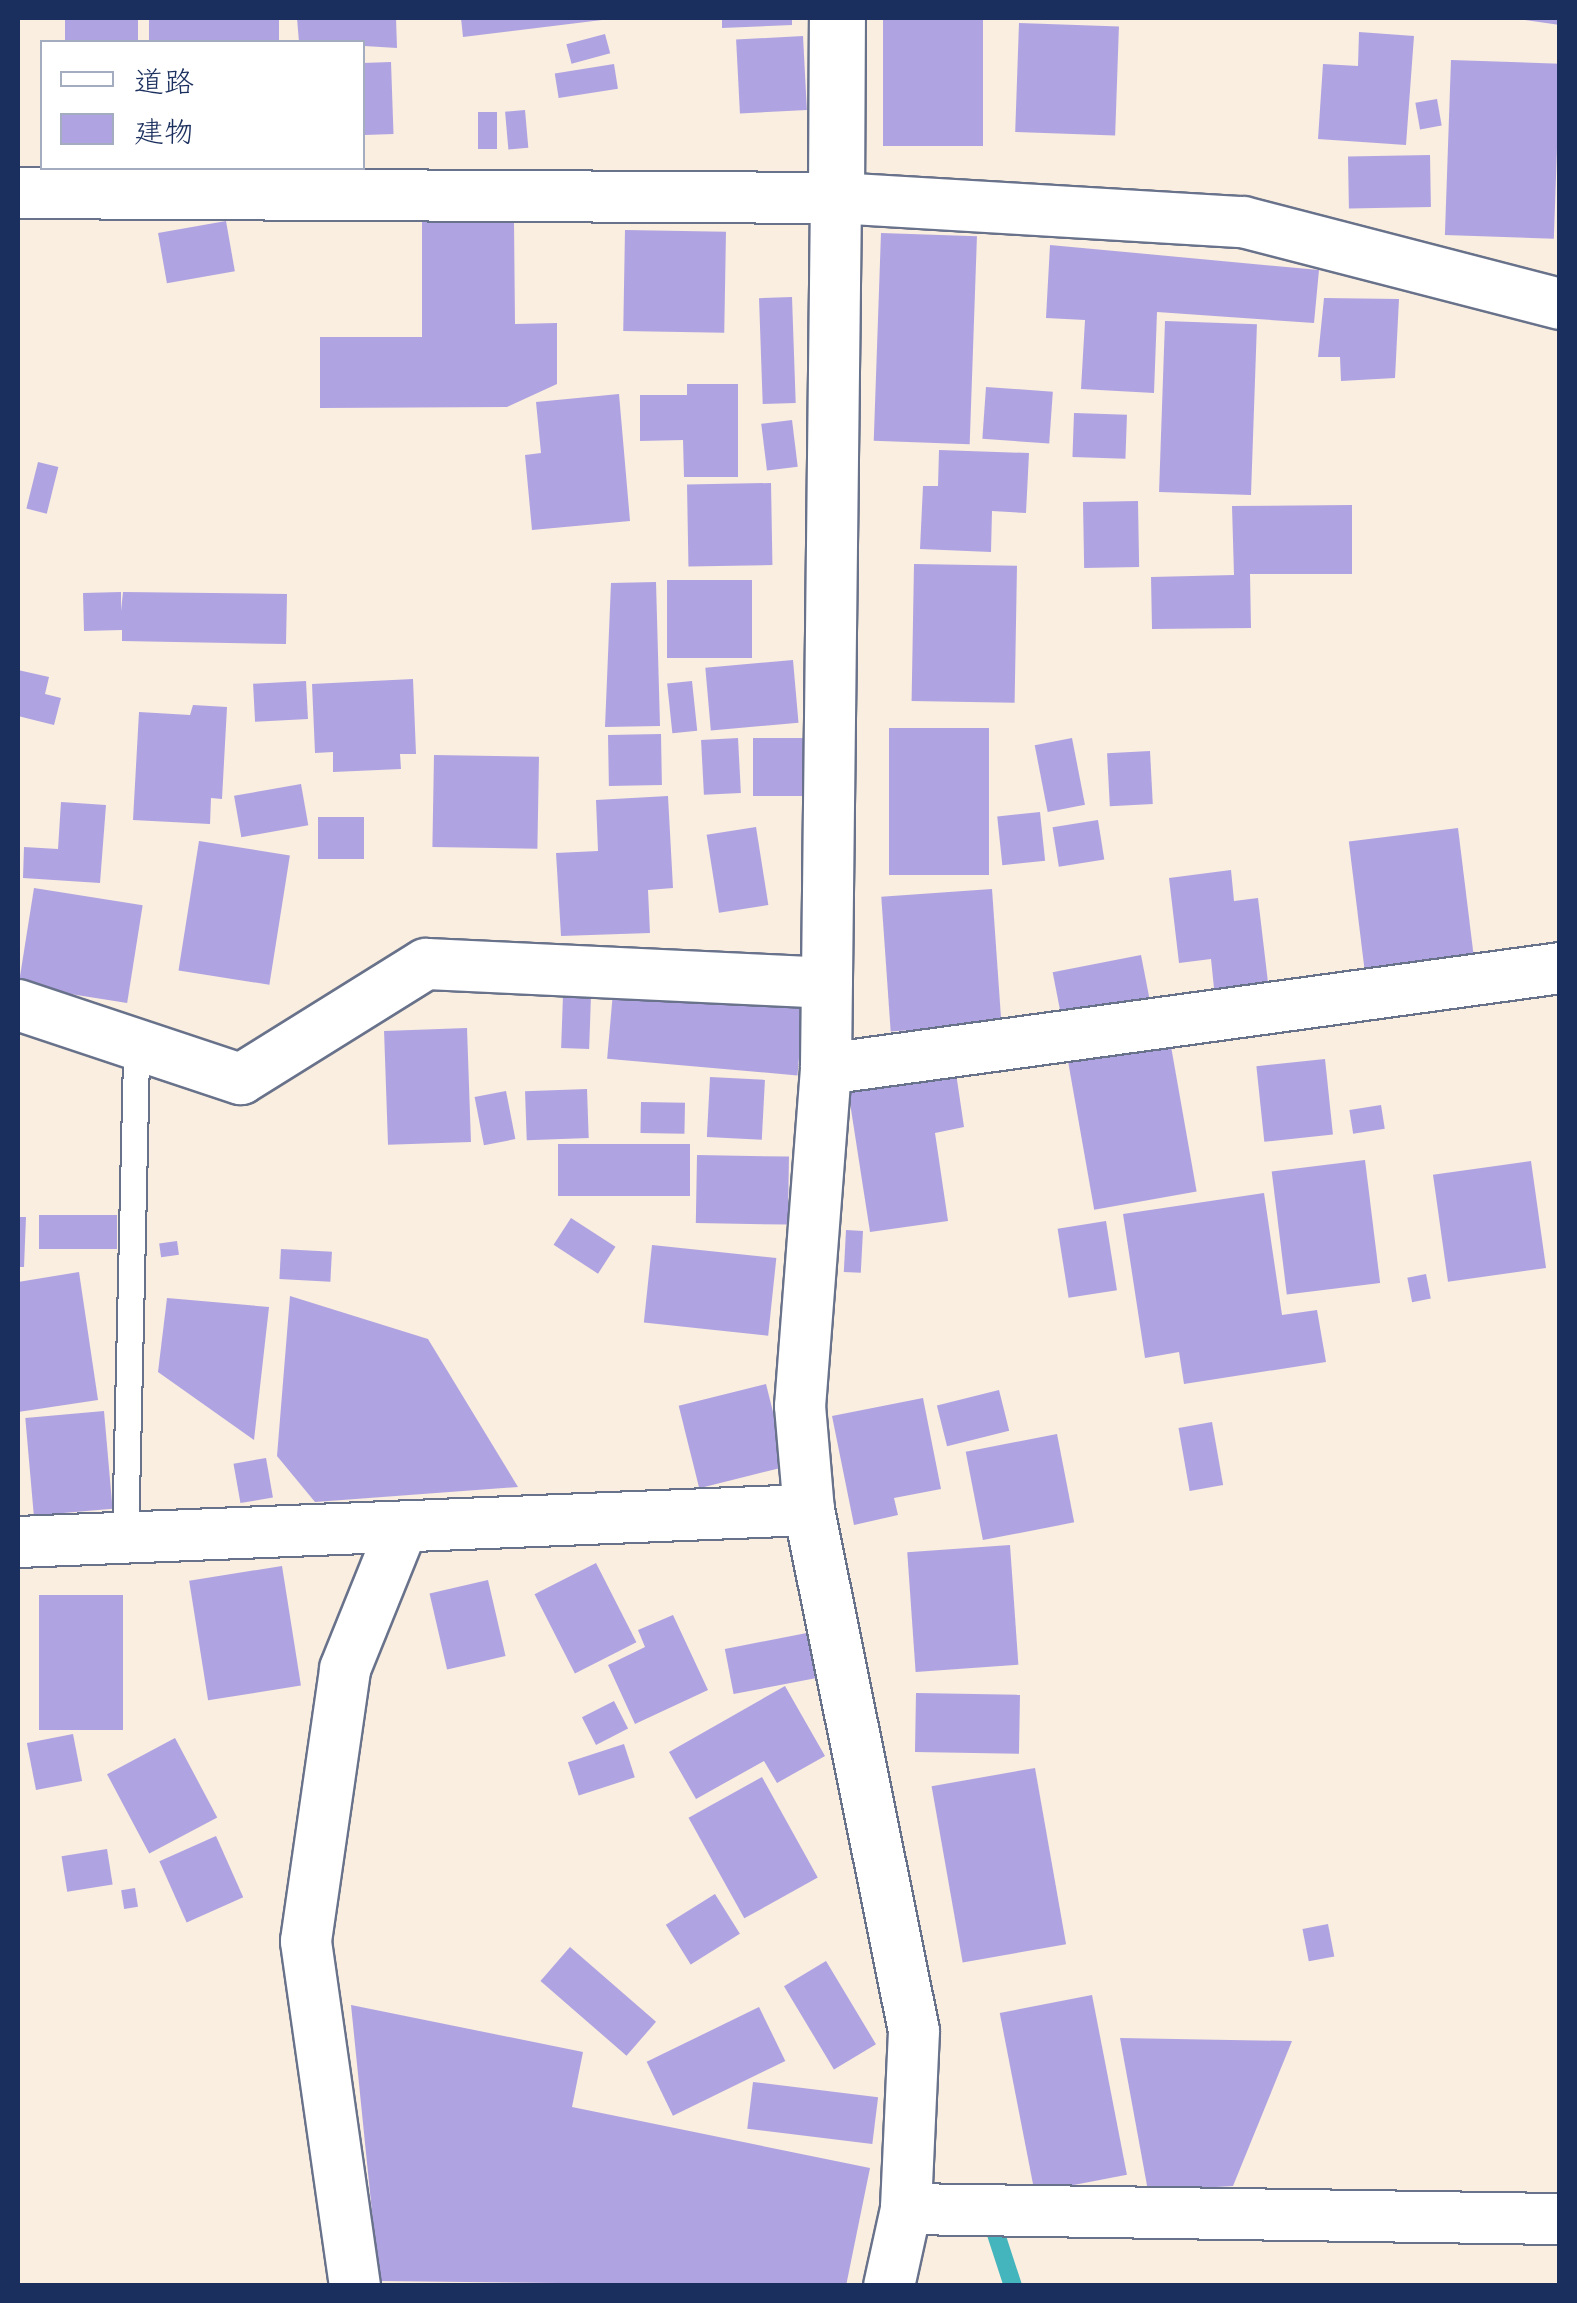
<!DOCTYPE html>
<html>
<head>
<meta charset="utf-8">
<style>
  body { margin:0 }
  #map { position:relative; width:1577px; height:2303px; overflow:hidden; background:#f9eedf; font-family:"Shantell Sans","Klee One",sans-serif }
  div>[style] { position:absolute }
  .stream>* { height:18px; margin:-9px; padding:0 9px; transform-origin:9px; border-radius:9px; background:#45b5bd }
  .building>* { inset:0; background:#b0a3e2; transform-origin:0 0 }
  .roads { filter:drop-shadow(2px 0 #69728b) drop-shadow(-2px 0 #69728b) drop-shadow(0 2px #69728b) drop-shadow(0 -2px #69728b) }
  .lane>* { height:25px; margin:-12.5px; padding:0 12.5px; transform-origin:12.5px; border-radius:12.5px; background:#fff }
  .street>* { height:50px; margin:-25px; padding:0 25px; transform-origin:25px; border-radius:25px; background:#fff }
  .secondary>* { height:55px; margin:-27.5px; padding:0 27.5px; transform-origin:27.5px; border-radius:27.5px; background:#fff }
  span { translate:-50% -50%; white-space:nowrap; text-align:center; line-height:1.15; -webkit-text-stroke:9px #fff; paint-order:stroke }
  .frame { position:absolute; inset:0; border:20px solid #1b2f5e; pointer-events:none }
  .legend { position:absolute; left:40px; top:40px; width:325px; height:130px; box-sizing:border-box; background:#fff; border:2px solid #a4acbf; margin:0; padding:12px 18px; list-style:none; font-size:30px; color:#1b2f5e }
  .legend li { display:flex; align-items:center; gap:20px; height:50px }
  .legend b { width:50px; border:2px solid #a4acbf }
</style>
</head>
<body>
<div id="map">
  <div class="stream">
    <div style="left:995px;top:2231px;width:58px;rotate:71.9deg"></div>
  </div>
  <div class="building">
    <div style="left:65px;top:18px;width:73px;height:24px"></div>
    <div style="left:149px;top:18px;width:130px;height:24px"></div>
    <div style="clip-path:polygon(297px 18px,396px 18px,397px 48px,299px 42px)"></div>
    <div style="clip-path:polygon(461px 18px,602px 18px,602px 20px,463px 37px)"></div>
    <div style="clip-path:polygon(722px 18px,792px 18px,792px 25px,722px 28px)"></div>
    <div style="left:883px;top:18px;width:100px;height:128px"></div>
    <div style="clip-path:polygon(1525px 18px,1560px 18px,1560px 25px,1525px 20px)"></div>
    <div style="left:1019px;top:23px;width:100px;height:109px;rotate:2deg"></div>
    <div style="clip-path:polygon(1359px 32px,1414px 36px,1406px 145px,1318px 139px,1323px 64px,1358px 66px)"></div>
    <div style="left:605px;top:34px;width:20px;height:40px;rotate:75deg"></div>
    <div style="left:803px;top:36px;width:74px;height:67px;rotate:87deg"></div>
    <div style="left:1451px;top:60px;width:109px;height:175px;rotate:2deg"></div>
    <div style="left:391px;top:62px;width:72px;height:29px;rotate:88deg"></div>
    <div style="left:614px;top:64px;width:25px;height:60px;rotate:81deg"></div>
    <div style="left:1437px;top:99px;width:27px;height:22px;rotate:80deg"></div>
    <div style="left:525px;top:110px;width:38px;height:20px;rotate:85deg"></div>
    <div style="left:478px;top:112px;width:19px;height:37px"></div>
    <div style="left:1430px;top:155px;width:52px;height:82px;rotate:89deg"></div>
    <div style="left:226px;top:221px;width:51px;height:69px;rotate:80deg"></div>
    <div style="clip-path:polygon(422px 222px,514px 222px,515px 324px,557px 323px,557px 384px,507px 407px,320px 408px,320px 337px,422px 337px)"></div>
    <div style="left:625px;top:230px;width:101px;height:101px;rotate:1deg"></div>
    <div style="left:881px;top:233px;width:96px;height:208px;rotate:2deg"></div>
    <div style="clip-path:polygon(1050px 245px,1319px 270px,1314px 323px,1157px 312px,1154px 393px,1081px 389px,1085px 320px,1046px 318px)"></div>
    <div style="left:792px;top:297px;width:106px;height:33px;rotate:88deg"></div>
    <div style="clip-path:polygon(1324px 298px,1399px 299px,1395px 378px,1341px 381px,1340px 357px,1318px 357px)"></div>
    <div style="left:1165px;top:321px;width:92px;height:171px;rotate:2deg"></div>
    <div style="clip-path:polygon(687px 384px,738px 384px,738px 477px,684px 477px,683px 440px,640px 441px,640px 395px,687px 395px)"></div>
    <div style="left:986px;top:387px;width:67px;height:52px;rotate:4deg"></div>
    <div style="clip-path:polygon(619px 394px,630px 521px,532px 530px,525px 455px,541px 453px,536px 402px)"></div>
    <div style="left:1074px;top:413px;width:53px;height:44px;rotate:2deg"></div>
    <div style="left:792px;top:420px;width:47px;height:31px;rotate:83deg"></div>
    <div style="clip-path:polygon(939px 450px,1029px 453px,1026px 513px,992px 511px,991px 552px,920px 549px,923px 486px,938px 486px)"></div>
    <div style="left:38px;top:462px;width:21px;height:48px;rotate:14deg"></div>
    <div style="left:771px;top:483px;width:82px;height:84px;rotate:89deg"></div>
    <div style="left:1138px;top:501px;width:66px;height:55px;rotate:89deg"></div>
    <div style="clip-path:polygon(1352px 505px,1352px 574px,1250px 574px,1251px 628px,1152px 629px,1151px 577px,1234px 575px,1232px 506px)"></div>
    <div style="left:914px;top:564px;width:103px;height:137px;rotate:1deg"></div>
    <div style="left:667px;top:580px;width:85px;height:78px"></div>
    <div style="clip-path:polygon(656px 582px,660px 726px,605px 727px,611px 583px)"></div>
    <div style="clip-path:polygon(121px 592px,121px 611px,123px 592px,287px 594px,286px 644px,122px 641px,122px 630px,84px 631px,83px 593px)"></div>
    <div style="left:793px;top:660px;width:63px;height:88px;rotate:85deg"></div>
    <div style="clip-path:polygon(18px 670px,49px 677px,45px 694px,61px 698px,54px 725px,18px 716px)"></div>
    <div style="clip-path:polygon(413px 679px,416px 754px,400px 754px,401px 769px,333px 772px,333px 752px,315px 753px,312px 684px)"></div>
    <div style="left:306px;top:681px;width:38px;height:53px;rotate:87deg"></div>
    <div style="left:692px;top:681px;width:50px;height:25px;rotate:84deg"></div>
    <div style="clip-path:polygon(193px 705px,227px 707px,222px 799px,211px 798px,210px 824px,133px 820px,139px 712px,190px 715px)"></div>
    <div style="left:989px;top:728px;width:147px;height:100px;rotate:90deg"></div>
    <div style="left:661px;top:734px;width:51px;height:53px;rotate:89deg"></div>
    <div style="left:738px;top:738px;width:55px;height:37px;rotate:87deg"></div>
    <div style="left:753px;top:738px;width:61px;height:58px"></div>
    <div style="left:1072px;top:738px;width:68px;height:38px;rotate:79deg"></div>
    <div style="left:1150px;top:751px;width:53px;height:43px;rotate:87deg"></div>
    <div style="left:434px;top:755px;width:105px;height:92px;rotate:1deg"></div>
    <div style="left:301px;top:784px;width:42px;height:68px;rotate:80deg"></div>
    <div style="clip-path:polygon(668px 796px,673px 888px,648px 890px,650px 933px,561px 936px,556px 853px,598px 851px,596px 800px)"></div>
    <div style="clip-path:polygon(61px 802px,106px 805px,100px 883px,23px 878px,24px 847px,58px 849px)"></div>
    <div style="left:1040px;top:812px;width:49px;height:43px;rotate:84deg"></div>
    <div style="left:318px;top:817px;width:46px;height:42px"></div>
    <div style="left:1098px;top:820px;width:40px;height:46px;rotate:81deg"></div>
    <div style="left:756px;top:827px;width:79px;height:50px;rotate:81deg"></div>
    <div style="left:1458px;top:828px;width:135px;height:110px;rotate:83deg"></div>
    <div style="left:199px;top:841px;width:92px;height:131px;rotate:9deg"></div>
    <div style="clip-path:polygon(1231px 870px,1234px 901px,1258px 898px,1269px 991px,1215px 998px,1211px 959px,1179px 963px,1169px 878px)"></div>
    <div style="left:34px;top:888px;width:110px;height:99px;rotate:9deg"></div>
    <div style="left:992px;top:889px;width:135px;height:111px;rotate:86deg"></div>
    <div style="left:1141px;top:955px;width:44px;height:90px;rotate:79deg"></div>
    <div style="left:613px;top:992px;width:191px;height:67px;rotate:5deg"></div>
    <div style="left:563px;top:995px;width:28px;height:53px;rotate:2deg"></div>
    <div style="left:467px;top:1028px;width:114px;height:83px;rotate:88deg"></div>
    <div style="left:1169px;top:1035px;width:159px;height:104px;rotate:80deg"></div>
    <div style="left:1325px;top:1059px;width:76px;height:69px;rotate:84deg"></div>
    <div style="clip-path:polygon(956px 1073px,964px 1127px,935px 1133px,948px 1221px,870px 1232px,848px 1090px)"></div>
    <div style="left:710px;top:1077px;width:55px;height:60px;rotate:3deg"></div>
    <div style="left:587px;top:1089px;width:49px;height:62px;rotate:88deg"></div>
    <div style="left:506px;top:1091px;width:49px;height:32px;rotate:79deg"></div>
    <div style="left:641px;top:1102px;width:44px;height:31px;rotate:1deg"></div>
    <div style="left:1381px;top:1105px;width:24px;height:32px;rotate:81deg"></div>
    <div style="left:558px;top:1144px;width:132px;height:52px"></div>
    <div style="left:697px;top:1155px;width:92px;height:68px;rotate:1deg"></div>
    <div style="left:1365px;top:1160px;width:124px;height:94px;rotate:83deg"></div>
    <div style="left:1531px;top:1161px;width:108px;height:99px;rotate:82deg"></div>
    <div style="clip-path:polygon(1264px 1193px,1282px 1315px,1317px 1310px,1326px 1362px,1184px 1384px,1179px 1352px,1145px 1358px,1123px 1214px)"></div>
    <div style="left:117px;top:1215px;width:34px;height:78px;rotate:90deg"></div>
    <div style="clip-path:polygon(18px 1217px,26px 1217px,24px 1267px,18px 1267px)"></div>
    <div style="left:571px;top:1218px;width:53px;height:32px;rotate:33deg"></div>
    <div style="left:1106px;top:1221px;width:70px;height:49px;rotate:81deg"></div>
    <div style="left:846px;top:1230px;width:17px;height:42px;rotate:3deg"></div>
    <div style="left:177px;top:1241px;width:14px;height:18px;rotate:82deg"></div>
    <div style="left:652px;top:1245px;width:125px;height:78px;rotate:6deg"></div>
    <div style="left:281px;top:1249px;width:51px;height:30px;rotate:3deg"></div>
    <div style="clip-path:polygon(79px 1272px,98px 1400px,18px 1412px,18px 1282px)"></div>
    <div style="left:1426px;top:1274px;width:25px;height:19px;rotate:79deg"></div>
    <div style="clip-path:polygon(290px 1296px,428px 1339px,518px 1487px,315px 1502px,277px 1456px)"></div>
    <div style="clip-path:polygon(167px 1298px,269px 1307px,254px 1440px,158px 1372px)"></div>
    <div style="left:766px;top:1384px;width:85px;height:90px;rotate:76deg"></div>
    <div style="left:999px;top:1390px;width:42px;height:64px;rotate:76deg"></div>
    <div style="clip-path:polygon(923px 1398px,941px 1489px,894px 1498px,898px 1515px,854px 1525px,832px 1416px)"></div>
    <div style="left:104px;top:1411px;width:98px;height:79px;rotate:85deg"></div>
    <div style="left:1212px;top:1422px;width:64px;height:34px;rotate:80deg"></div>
    <div style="left:1057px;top:1434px;width:90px;height:93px;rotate:79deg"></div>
    <div style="left:266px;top:1458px;width:40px;height:33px;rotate:80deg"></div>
    <div style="left:1010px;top:1545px;width:120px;height:103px;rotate:86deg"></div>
    <div style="left:596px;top:1563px;width:89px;height:69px;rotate:63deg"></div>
    <div style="left:282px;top:1566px;width:121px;height:94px;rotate:81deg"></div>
    <div style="left:488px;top:1580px;width:78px;height:60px;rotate:77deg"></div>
    <div style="left:39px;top:1595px;width:84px;height:135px"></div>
    <div style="clip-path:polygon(673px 1615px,708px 1690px,635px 1724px,608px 1665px,645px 1647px,638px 1630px)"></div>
    <div style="left:822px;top:1630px;width:46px;height:99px;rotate:79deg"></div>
    <div style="clip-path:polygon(785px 1686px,825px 1756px,777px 1783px,764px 1761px,696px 1799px,669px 1752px)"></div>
    <div style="left:916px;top:1693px;width:104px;height:59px;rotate:1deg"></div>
    <div style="left:614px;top:1701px;width:31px;height:36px;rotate:63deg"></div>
    <div style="left:73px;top:1734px;width:48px;height:47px;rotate:79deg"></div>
    <div style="left:175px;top:1738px;width:90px;height:77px;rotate:62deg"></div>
    <div style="left:624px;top:1744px;width:35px;height:59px;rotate:72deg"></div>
    <div style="left:1035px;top:1768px;width:179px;height:105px;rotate:80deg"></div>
    <div style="left:762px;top:1777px;width:115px;height:84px;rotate:61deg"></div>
    <div style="left:216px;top:1836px;width:67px;height:62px;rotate:66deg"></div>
    <div style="left:107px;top:1849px;width:36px;height:46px;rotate:81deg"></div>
    <div style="left:135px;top:1888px;width:19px;height:14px;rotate:81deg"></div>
    <div style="left:715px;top:1894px;width:47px;height:58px;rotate:58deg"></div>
    <div style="left:1328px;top:1924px;width:33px;height:26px;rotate:79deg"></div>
    <div style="left:570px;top:1947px;width:114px;height:45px;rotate:41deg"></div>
    <div style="left:826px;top:1961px;width:97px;height:49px;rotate:59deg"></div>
    <div style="left:1092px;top:1995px;width:183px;height:94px;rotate:79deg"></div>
    <div style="clip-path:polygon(351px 2005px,583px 2052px,572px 2107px,870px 2168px,846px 2286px,379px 2281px)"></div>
    <div style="left:759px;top:2007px;width:60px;height:125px;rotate:64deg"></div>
    <div style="clip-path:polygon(1120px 2038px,1292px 2041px,1233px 2186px,1148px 2191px)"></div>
    <div style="left:753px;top:2082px;width:126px;height:47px;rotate:7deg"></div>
  </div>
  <div class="roads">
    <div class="lane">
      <div style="left:125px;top:1541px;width:497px;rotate:-88.7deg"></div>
    </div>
    <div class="street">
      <div style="left:18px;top:193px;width:818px;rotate:0.35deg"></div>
      <div style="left:836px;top:198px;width:408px;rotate:3.4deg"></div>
      <div style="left:1243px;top:222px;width:327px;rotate:14.5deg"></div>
      <div style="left:836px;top:198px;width:871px;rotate:90.66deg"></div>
      <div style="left:826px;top:1069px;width:338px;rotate:94.4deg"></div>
      <div style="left:800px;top:1406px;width:104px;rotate:85.1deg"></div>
      <div style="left:809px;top:1510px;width:531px;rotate:78.61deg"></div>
      <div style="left:914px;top:2031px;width:178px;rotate:92.6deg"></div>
      <div style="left:906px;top:2209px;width:79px;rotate:102.4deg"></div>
      <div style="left:18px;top:1005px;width:235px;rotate:18.4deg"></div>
      <div style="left:241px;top:1079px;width:218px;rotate:-31.9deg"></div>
      <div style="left:426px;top:964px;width:401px;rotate:2.7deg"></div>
      <div style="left:826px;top:1069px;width:741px;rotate:-7.83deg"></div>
      <div style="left:18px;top:1542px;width:792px;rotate:-2.32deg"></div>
      <div style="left:906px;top:2209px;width:654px;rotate:0.88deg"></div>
      <div style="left:355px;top:2286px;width:348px;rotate:-98.1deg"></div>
      <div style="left:306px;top:1941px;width:275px;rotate:-81.8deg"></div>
      <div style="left:345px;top:1669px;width:152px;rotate:-68deg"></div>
    </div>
    <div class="secondary">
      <div style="left:836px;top:198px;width:180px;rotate:-89.7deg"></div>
    </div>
  </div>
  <div class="frame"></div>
  <ul class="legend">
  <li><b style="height:12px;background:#fff"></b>道路</li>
  <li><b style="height:28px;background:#b0a3e2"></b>建物</li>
  </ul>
</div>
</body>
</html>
